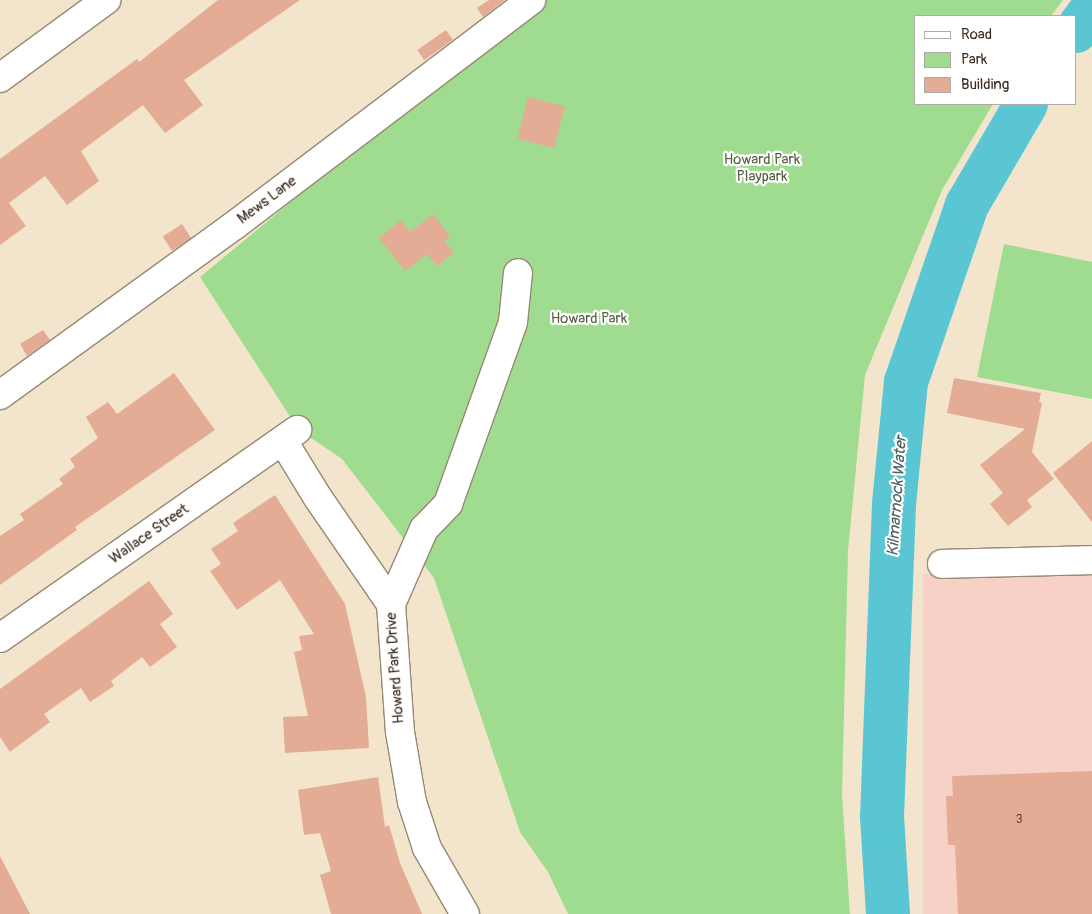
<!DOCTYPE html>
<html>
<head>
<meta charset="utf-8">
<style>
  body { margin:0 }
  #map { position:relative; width:1092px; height:914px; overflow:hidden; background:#f2e5cc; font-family:Pangolin,sans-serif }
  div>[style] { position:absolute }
  .built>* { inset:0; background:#f7d1c6; transform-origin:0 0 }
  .green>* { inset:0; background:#a0dc90 }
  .river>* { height:44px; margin:-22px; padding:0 22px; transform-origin:22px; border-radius:22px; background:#5ac6d4 }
  .building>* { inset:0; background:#e4ac94; transform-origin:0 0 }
  .roads { filter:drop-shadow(1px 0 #968875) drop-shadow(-1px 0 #968875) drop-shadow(0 1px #968875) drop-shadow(0 -1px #968875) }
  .minor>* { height:28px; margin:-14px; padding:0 14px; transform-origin:14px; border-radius:14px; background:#fff }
  .major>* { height:28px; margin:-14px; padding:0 14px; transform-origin:14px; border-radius:14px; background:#fff }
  span { translate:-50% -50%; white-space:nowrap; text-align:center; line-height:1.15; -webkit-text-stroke:4.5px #fff; paint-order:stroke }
  .number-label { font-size:12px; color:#654a3c }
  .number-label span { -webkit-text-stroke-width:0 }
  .park-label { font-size:15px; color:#595f40 }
  .street-label { font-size:15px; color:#3b2a1e }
  .water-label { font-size:16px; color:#46615e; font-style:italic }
  .legend { position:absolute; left:914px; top:15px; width:162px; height:90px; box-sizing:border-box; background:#fff; border:1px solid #b1aaa5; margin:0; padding:6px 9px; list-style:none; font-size:15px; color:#3b2a1e }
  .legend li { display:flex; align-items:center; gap:10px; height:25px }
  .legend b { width:25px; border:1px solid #b1aaa5 }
</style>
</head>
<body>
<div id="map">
  <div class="built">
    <div style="left:1092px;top:574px;width:340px;height:169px;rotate:90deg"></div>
  </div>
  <div class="green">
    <div style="clip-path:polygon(535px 0,1063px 0,1051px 16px,916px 16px,916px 104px,993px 104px,942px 190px,865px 375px,848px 551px,842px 795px,850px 914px,568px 914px,548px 872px,520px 832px,434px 578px,342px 459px,298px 429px,200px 277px)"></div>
    <div style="clip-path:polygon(1004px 244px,1092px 262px,1092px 399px,977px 377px)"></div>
  </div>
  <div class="river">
    <div style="left:1076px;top:31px;width:27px;rotate:-54deg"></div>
    <div style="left:888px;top:914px;width:97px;rotate:-93.5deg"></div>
    <div style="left:882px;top:817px;width:313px;rotate:-87.8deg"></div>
    <div style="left:894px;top:504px;width:123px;rotate:-84.4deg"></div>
    <div style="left:906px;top:382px;width:187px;rotate:-71deg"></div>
    <div style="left:967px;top:205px;width:117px;rotate:-59.7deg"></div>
  </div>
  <div class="building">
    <div style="clip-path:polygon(218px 0,300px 0,184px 80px,203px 105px,165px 133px,143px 105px,81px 151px,99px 181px,67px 205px,45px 176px,9px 203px,26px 226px,0 245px,0 159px,137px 59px,139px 62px)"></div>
    <div style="clip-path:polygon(489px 0,505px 0,483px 17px,477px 8px)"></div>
    <div style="left:446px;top:30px;width:12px;height:35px;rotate:55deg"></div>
    <div style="left:528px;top:97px;width:38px;height:43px;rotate:14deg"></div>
    <div style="clip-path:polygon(433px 214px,450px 236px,444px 241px,454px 253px,437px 266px,427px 254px,405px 271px,379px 238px,401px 220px,410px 232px)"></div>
    <div style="left:182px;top:224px;width:17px;height:23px;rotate:57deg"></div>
    <div style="clip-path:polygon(43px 330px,50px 340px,27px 356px,20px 344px)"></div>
    <div style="clip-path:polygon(174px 373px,215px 430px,75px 527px,77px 530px,0 585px,0 536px,24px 520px,20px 514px,63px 484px,59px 479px,75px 467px,70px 459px,98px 438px,86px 417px,108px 402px,117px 414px)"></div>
    <div style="clip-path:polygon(954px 378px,1041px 393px,1039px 402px,1042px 403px,1032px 452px,1054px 479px,1027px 500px,1032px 507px,1008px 526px,990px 504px,1003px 493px,980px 465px,1025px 429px,947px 413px)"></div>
    <div style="clip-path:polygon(1092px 441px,1092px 522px,1053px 473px)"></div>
    <div style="clip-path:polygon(275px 495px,345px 604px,366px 697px,369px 748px,285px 753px,283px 717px,308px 716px,294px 652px,302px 650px,299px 636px,314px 634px,280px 580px,237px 610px,210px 571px,221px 564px,211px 549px,238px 531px,233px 523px)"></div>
    <div style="clip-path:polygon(149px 581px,173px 614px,160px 624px,177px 647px,150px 667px,142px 657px,111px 681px,114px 686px,90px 702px,81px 688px,44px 714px,50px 722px,10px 752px,0 737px,0 689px)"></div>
    <div style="clip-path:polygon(1092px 771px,1092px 914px,958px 914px,955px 845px,948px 845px,946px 796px,953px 796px,952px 776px)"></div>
    <div style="clip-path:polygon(378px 777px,385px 827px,389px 825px,400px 863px,422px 914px,331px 914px,320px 875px,331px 871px,320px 833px,304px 835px,298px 790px)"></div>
    <div style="clip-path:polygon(0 856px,30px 914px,0 914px)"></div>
  </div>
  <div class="roads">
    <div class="minor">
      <div style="left:0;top:395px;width:290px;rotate:-35.9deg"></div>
      <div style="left:235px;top:225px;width:372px;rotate:-37.2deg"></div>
      <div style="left:283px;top:441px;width:67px;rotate:58.4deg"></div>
      <div style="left:318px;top:498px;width:129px;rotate:55.4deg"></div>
      <div style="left:391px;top:604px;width:128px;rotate:86deg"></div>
      <div style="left:400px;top:732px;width:71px;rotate:80.3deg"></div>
      <div style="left:412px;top:802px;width:48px;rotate:71.9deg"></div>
      <div style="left:427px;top:848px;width:76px;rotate:60.1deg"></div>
      <div style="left:942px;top:564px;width:150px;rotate:-1.5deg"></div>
      <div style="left:391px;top:604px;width:82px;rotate:-66.3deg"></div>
      <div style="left:424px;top:529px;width:35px;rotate:-46deg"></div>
      <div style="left:448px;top:504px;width:193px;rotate:-70.3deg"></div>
      <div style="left:513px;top:322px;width:49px;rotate:-84.2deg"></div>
      <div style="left:0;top:638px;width:363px;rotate:-35deg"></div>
    </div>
    <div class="major">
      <div style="left:0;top:78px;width:132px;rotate:-36.3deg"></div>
    </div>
  </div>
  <div class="number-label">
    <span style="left:1019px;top:820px">3</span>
  </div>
  <div class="park-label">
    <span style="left:762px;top:168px">Howard Park<br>Playpark</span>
    <span style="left:589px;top:319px">Howard Park</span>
  </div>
  <div class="street-label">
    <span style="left:267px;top:200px;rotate:-37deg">Mews Lane</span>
    <span style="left:149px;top:534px;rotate:-35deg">Wallace Street</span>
    <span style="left:395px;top:668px;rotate:-94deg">Howard Park Drive</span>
  </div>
  <div class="water-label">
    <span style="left:897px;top:496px;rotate:-86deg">Kilmarnock Water</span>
  </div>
  <ul class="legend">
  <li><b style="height:6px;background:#fff"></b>Road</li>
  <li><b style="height:14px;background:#a0dc90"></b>Park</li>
  <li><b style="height:14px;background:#e4ac94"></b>Building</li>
  </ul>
</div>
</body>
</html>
